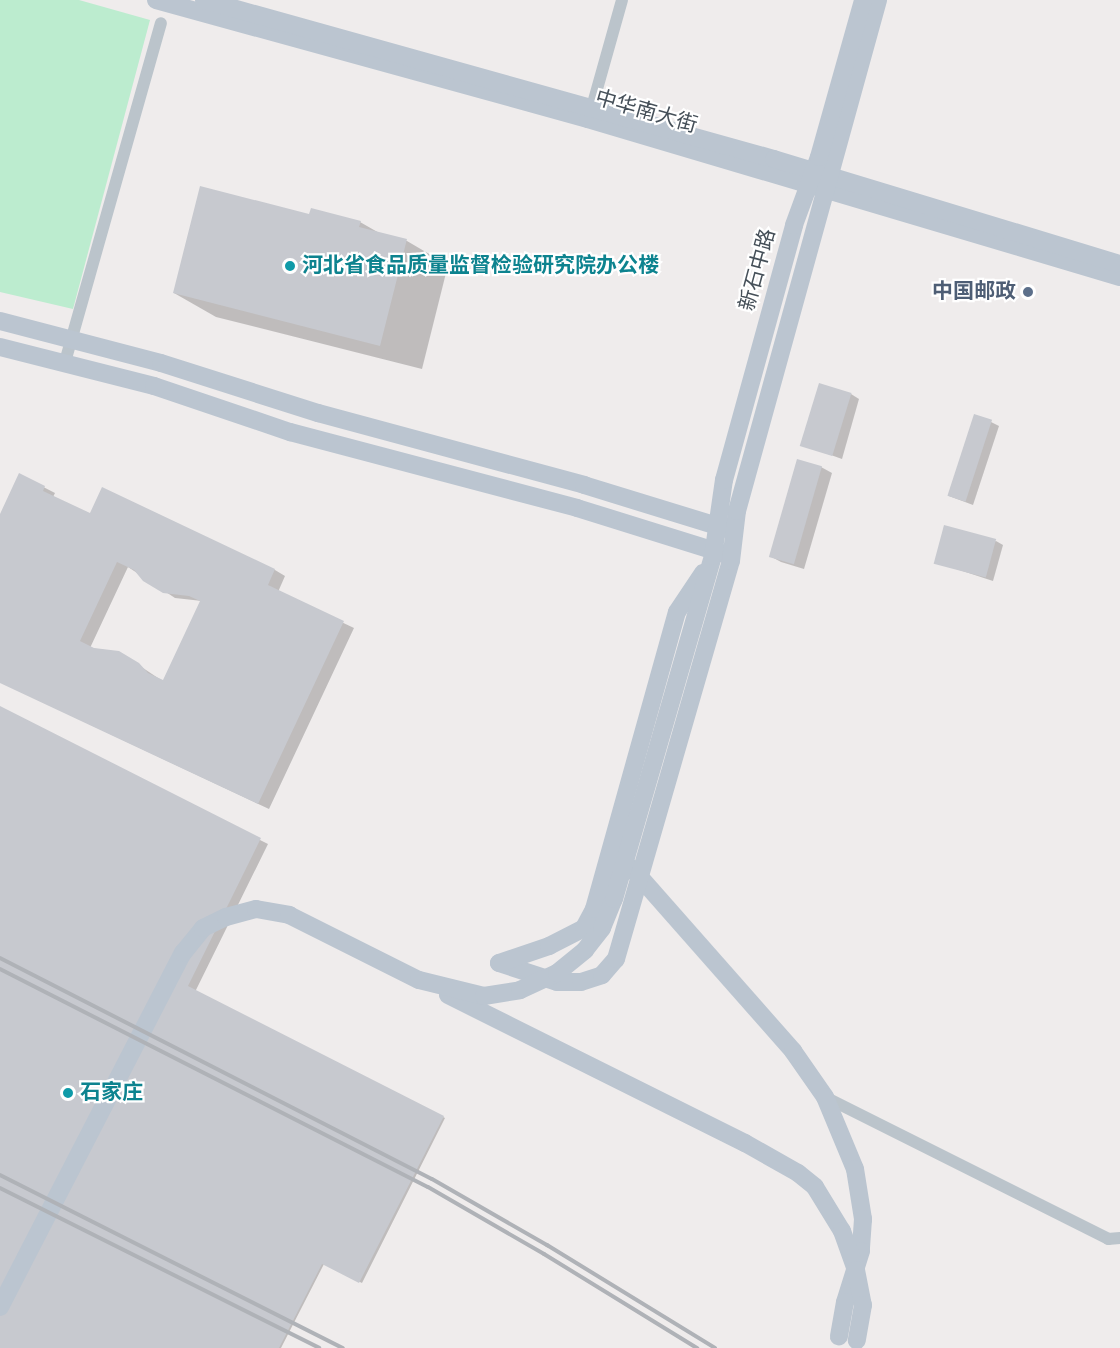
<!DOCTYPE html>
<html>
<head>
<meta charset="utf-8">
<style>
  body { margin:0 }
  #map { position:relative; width:1120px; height:1348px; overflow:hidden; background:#efecec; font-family:"Alegreya Sans","Noto Sans SC",sans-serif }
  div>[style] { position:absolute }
  .green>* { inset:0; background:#bceccf }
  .shadow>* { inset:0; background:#0003 }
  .building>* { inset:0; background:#c7c9cf; transform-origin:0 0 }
  .street>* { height:12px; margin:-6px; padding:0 6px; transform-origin:6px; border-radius:6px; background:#bbc4cb }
  .secondary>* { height:18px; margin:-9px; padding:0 9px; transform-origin:9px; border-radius:9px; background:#bbc5d0 }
  .rail>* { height:4px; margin:-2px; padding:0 2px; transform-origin:2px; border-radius:2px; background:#afb2b7 }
  .dots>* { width:16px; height:16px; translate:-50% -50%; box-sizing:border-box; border:3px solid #fff; border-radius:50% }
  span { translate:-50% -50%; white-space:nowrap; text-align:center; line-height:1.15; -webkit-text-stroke:4.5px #fff; paint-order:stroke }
  .street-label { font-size:21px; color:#465059 }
  .culture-label { font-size:21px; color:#0d838f; font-weight:700 }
  .left { translate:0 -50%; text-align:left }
  .service-label { font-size:21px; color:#4e5e75; font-weight:700 }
  .right { translate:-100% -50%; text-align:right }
</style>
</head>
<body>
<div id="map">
  <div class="green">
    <div style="clip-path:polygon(0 0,79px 0,150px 20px,73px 309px,0 292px)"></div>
  </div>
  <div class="shadow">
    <div style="clip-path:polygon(310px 216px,360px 222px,381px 234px,407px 241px,448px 265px,422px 369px,216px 317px,174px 293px)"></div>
    <div style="clip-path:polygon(851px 394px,859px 399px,842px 459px,803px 445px)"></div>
    <div style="clip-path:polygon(991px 422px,999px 426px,973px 505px,949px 496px)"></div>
    <div style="clip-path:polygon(821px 467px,832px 473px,804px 569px,781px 562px,770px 556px)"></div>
    <div style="clip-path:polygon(evenodd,20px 475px,55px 493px,53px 497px,91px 515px,103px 489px,275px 570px,285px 576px,278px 592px,354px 628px,269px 809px,0 682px,0 517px,20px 475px,128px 567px,175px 598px,202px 601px,164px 682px,119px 652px,90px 648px,128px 567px)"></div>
    <div style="clip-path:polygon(996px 541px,1003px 545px,993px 581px,935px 562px)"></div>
    <div style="clip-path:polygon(0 708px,268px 844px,195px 992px,445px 1118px,362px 1283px,324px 1264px,281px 1348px,0 1348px)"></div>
  </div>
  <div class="building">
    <div style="clip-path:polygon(200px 186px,309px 214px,311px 208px,361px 221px,359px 227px,407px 239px,380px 346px,173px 293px)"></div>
    <div style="left:819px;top:383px;width:34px;height:66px;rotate:17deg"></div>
    <div style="left:974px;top:414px;width:19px;height:86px;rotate:18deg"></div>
    <div style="left:797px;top:459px;width:26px;height:102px;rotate:16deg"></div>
    <div style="clip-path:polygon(evenodd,19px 473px,45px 486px,43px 491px,90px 513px,102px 487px,275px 569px,268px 585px,344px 621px,258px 804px,0 683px,0 514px,19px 473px,117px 562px,134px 570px,143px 581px,163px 593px,189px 596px,200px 601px,163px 680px,148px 673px,139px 663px,119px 651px,94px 648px,80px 641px,117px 562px)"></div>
    <div style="left:944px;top:525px;width:54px;height:40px;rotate:15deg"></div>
    <div style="clip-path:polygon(0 706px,261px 838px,188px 986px,444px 1116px,359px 1283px,322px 1264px,279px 1348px,0 1348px)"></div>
  </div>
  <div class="street">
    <div style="left:590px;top:114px;width:118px;rotate:-74.3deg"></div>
    <div style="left:65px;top:362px;width:352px;rotate:-74.2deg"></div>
    <div style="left:825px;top:1097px;width:317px;rotate:26.6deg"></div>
    <div style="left:1108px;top:1239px;width:12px;rotate:-5deg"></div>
  </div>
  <div class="secondary">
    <div style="left:156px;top:0;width:448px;rotate:15.4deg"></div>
    <div style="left:588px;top:119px;width:555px;rotate:16.54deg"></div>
    <div style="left:204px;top:0;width:592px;rotate:15.59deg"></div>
    <div style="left:774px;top:159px;width:362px;rotate:16.9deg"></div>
    <div style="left:0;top:321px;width:166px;rotate:14.6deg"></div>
    <div style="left:161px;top:363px;width:165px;rotate:17.7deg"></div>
    <div style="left:318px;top:413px;width:276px;rotate:15.1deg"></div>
    <div style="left:584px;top:485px;width:150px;rotate:17.1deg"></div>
    <div style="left:0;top:347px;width:159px;rotate:14.2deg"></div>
    <div style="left:154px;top:386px;width:144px;rotate:18.7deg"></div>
    <div style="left:290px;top:432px;width:297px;rotate:14.8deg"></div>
    <div style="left:577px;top:508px;width:155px;rotate:17.3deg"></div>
    <div style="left:611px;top:852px;width:35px;rotate:40deg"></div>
    <div style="left:638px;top:875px;width:235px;rotate:48.6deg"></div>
    <div style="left:793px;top:1051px;width:56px;rotate:55.2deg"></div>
    <div style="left:825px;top:1097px;width:78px;rotate:67.4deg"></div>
    <div style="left:855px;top:1169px;width:51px;rotate:80.9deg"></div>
    <div style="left:863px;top:1219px;width:32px;rotate:94deg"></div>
    <div style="left:861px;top:1251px;width:53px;rotate:107.4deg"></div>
    <div style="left:845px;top:1302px;width:35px;rotate:100deg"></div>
    <div style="left:499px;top:963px;width:61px;rotate:18.1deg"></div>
    <div style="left:557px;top:982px;width:24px"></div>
    <div style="left:581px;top:982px;width:22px;rotate:-18deg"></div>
    <div style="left:602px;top:975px;width:21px;rotate:-49deg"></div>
    <div style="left:616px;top:959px;width:414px;rotate:-73.9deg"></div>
    <div style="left:731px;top:561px;width:50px;rotate:-83.2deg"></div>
    <div style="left:737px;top:511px;width:530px;rotate:-74.57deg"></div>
    <div style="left:499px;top:963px;width:53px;rotate:-18.8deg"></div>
    <div style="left:549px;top:946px;width:39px;rotate:-27deg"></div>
    <div style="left:584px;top:928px;width:21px;rotate:-62deg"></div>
    <div style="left:594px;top:909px;width:308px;rotate:-74.4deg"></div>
    <div style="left:677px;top:612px;width:47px;rotate:-56.3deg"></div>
    <div style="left:448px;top:995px;width:332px;rotate:26.5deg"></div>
    <div style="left:745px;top:1143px;width:61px;rotate:29.5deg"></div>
    <div style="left:798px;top:1173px;width:22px;rotate:39deg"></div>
    <div style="left:815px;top:1187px;width:52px;rotate:58.5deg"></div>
    <div style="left:842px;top:1231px;width:41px;rotate:70.3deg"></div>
    <div style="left:856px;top:1270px;width:36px;rotate:79deg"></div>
    <div style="left:863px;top:1305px;width:36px;rotate:100deg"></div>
    <div style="left:0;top:1307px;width:399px;rotate:-62.7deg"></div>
    <div style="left:183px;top:953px;width:32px;rotate:-51deg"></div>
    <div style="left:203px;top:928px;width:25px;rotate:-26deg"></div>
    <div style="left:226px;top:917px;width:31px;rotate:-15deg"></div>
    <div style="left:256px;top:909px;width:34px;rotate:10deg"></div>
    <div style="left:289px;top:915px;width:145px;rotate:26.6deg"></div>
    <div style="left:419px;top:980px;width:67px;rotate:13.8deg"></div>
    <div style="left:484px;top:996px;width:36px;rotate:-9deg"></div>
    <div style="left:520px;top:990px;width:41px;rotate:-24.7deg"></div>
    <div style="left:557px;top:973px;width:36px;rotate:-39deg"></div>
    <div style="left:585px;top:950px;width:28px;rotate:-52deg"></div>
    <div style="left:602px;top:928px;width:31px;rotate:-68deg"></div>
    <div style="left:614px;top:899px;width:357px;rotate:-73.9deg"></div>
    <div style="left:713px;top:556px;width:77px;rotate:-81.8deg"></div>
    <div style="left:724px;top:480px;width:264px;rotate:-74.6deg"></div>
    <div style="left:794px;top:225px;width:72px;rotate:-69.8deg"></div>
    <div style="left:819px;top:157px;width:163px;rotate:-74.3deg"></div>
  </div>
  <div class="rail">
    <div style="left:0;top:958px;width:485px;rotate:27.1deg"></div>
    <div style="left:432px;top:1179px;width:133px;rotate:29.9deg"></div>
    <div style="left:547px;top:1245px;width:197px;rotate:31.5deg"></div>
    <div style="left:0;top:969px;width:480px;rotate:27deg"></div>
    <div style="left:428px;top:1187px;width:134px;rotate:30deg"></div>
    <div style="left:544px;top:1254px;width:180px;rotate:31.6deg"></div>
    <div style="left:0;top:1175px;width:384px;rotate:26.8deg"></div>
    <div style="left:0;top:1188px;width:357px;rotate:26.6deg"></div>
  </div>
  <div class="dots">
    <div style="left:290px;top:266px;background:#0f9aa8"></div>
    <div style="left:1028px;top:292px;background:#5c6f8a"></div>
    <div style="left:68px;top:1093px;background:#0f9aa8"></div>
  </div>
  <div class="street-label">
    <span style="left:646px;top:112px;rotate:16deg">中华南大街</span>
    <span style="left:758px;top:270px;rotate:-75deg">新石中路</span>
  </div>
  <div class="culture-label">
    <span class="left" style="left:302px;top:266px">河北省食品质量监督检验研究院办公楼</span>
    <span class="left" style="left:80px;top:1093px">石家庄</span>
  </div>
  <div class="service-label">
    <span class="right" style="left:1016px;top:292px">中国邮政</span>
  </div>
</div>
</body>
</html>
